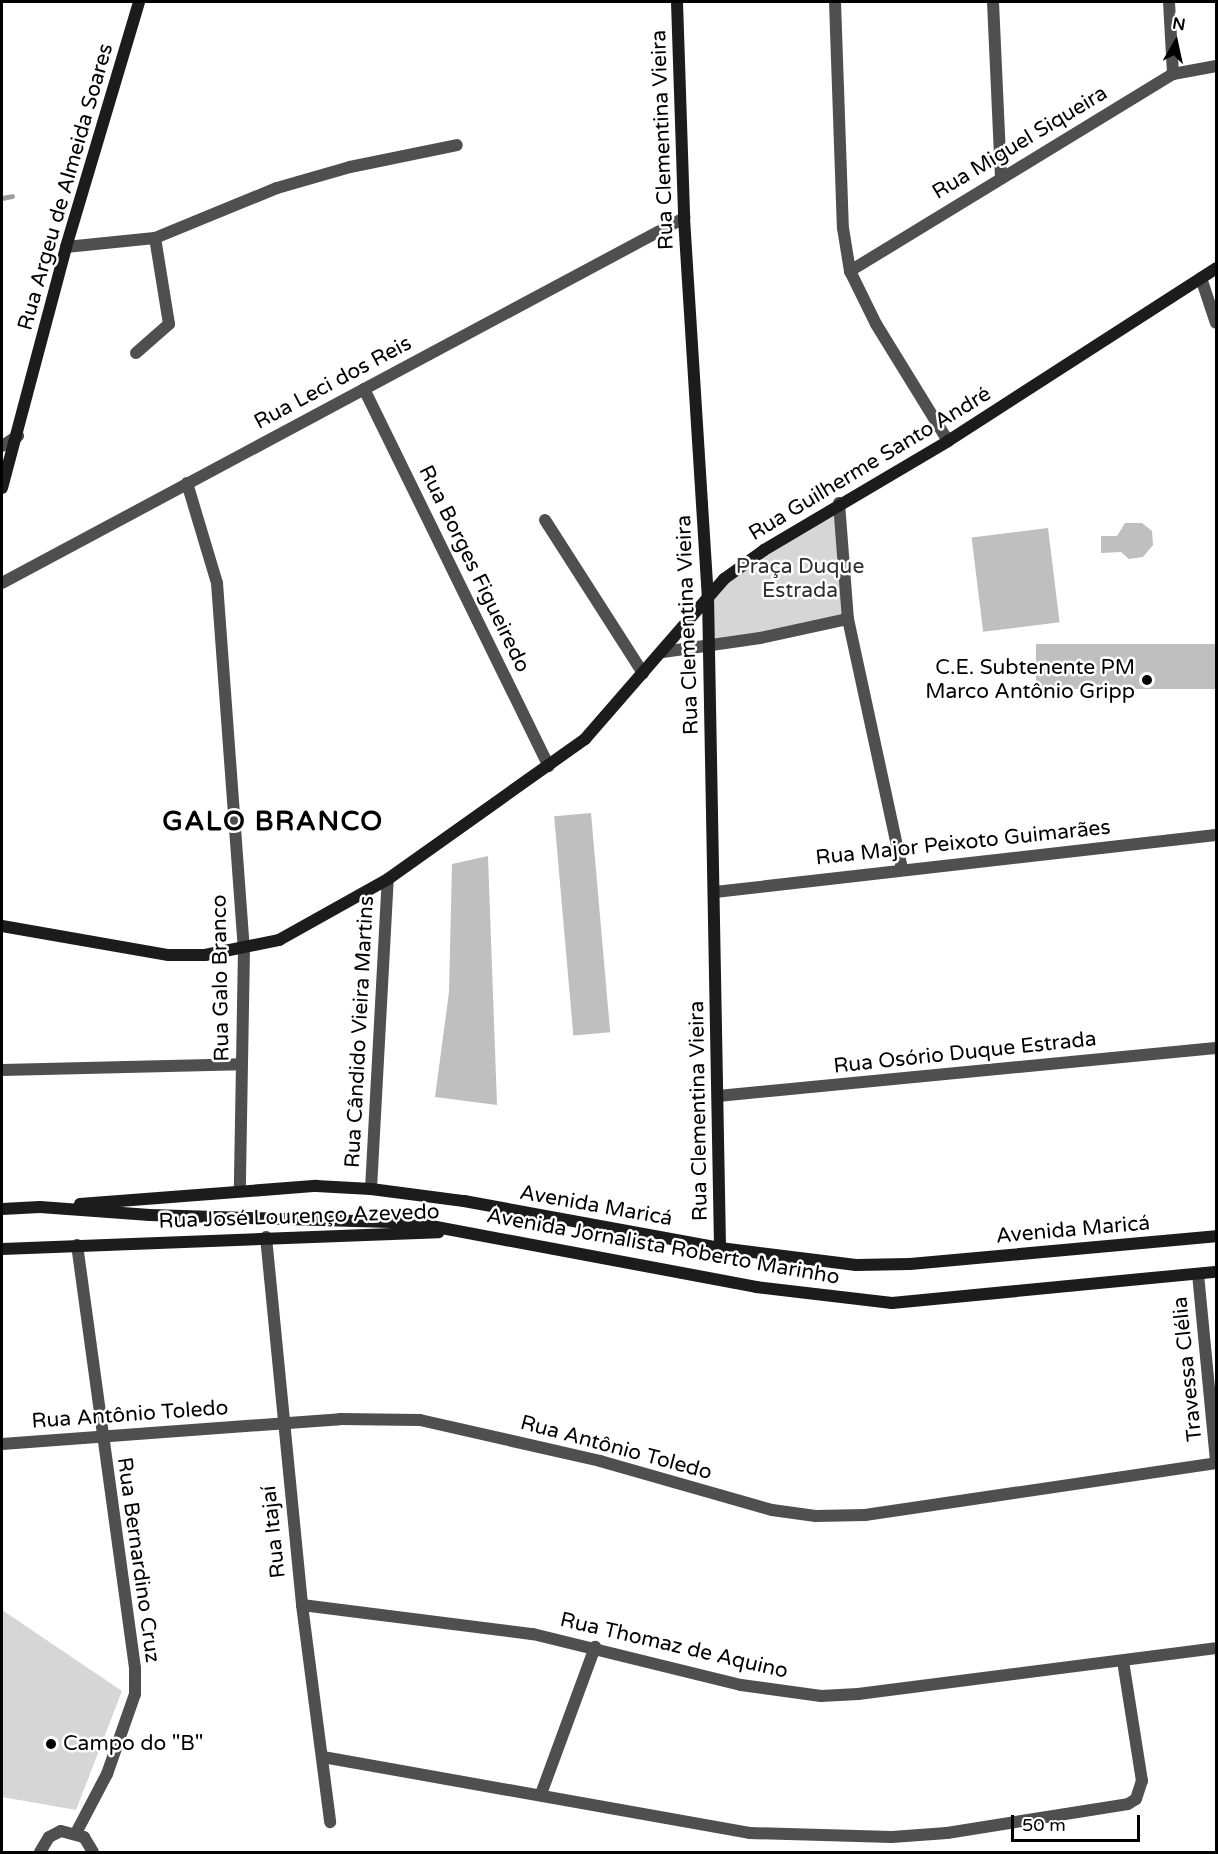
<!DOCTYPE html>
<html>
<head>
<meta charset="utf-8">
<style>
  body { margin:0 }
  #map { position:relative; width:1218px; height:1854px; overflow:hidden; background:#fff; font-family:"Varela Round",sans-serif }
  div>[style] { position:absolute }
  .green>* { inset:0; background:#d6d6d6 }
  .stream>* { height:5px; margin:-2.5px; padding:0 2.5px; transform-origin:2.5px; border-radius:2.5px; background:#9d9d9d }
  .building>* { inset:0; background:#bfbfbf; transform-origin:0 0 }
  .street>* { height:12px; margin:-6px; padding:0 6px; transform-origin:6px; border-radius:6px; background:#4f4f4f }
  .secondary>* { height:12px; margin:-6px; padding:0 6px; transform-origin:6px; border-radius:6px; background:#1c1c1c }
  .dots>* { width:16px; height:16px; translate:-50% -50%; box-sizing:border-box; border:3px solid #fff; border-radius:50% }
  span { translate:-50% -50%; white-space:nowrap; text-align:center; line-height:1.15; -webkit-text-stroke:5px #fff; paint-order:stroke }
  .street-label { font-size:21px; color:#000 }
  .park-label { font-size:21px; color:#2d2d2d }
  .poi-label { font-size:21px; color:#000 }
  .right { translate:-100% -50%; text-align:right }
  .left { translate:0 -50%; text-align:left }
  .district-label { font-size:27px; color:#000; font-weight:700; letter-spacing:1.5px }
  .frame { position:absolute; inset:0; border:3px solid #000; pointer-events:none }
  .north { position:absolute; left:1146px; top:12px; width:60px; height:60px; -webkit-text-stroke:4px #fff; paint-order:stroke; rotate:9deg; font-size:16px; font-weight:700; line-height:24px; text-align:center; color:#000 }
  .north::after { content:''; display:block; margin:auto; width:21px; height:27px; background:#000; clip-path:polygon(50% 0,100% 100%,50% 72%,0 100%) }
  .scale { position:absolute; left:1011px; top:1815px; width:129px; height:27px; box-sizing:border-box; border:3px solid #000; border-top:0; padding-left:8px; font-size:18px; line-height:21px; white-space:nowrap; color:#000; -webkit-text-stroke:4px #fff; paint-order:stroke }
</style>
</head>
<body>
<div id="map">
  <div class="green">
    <div style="clip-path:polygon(839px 503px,847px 614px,710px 647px,708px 597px)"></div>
    <div style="clip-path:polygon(2px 1610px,122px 1691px,76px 1810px,2px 1797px)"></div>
  </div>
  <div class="stream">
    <div style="left:2px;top:198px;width:10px;rotate:-11deg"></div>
  </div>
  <div class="building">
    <div style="clip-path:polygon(1125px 523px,1142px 523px,1152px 531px,1153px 545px,1143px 557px,1129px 559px,1121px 552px,1101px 553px,1101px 536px,1117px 536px)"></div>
    <div style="left:1048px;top:528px;width:95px;height:77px;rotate:83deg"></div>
    <div style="left:1216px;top:644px;width:45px;height:180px;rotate:90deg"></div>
    <div style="left:591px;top:813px;width:220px;height:37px;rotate:85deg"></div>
    <div style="clip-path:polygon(488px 856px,497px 1105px,435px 1097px,449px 992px,452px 864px)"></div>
  </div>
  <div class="street">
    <div style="left:835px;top:2px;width:226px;rotate:88deg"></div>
    <div style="left:843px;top:228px;width:44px;rotate:80.8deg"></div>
    <div style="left:850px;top:271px;width:59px;rotate:63.9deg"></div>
    <div style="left:876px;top:324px;width:137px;rotate:58.4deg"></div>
    <div style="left:993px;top:2px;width:174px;rotate:87.4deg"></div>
    <div style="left:1169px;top:2px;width:72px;rotate:86.8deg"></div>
    <div style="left:66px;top:247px;width:89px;rotate:-5.8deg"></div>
    <div style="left:155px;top:238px;width:132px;rotate:-22.3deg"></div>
    <div style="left:277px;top:188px;width:76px;rotate:-16deg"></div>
    <div style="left:350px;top:167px;width:109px;rotate:-11.6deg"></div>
    <div style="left:850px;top:271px;width:378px;rotate:-31.4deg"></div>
    <div style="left:1173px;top:74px;width:44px;rotate:-10.5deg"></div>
    <div style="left:1201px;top:278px;width:47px;rotate:71.6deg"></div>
    <div style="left:136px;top:353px;width:44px;rotate:-41.3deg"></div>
    <div style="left:169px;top:324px;width:87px;rotate:-99.2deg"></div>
    <div style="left:364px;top:389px;width:420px;rotate:63.9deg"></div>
    <div style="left:2px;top:446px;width:19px;rotate:-32deg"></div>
    <div style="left:187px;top:483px;width:104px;rotate:73.3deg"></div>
    <div style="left:217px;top:583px;width:367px;rotate:85.8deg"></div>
    <div style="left:244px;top:949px;width:241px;rotate:91deg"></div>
    <div style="left:839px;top:503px;width:116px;rotate:85.6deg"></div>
    <div style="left:848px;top:619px;width:255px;rotate:77.8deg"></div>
    <div style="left:545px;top:520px;width:182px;rotate:57.4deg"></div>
    <div style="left:2px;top:583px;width:774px;rotate:-28.16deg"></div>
    <div style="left:663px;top:652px;width:98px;rotate:-8.2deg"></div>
    <div style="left:760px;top:638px;width:90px;rotate:-12.2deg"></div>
    <div style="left:715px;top:892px;width:504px;rotate:-6.49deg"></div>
    <div style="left:2px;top:1070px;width:239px;rotate:-1.4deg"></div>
    <div style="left:718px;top:1096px;width:500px;rotate:-5.51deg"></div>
    <div style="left:371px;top:1189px;width:310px;rotate:-86.9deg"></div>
    <div style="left:266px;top:1237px;width:370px;rotate:84.4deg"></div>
    <div style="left:302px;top:1605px;width:219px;rotate:82.6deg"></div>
    <div style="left:1198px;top:1274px;width:187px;rotate:84.5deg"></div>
    <div style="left:2px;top:1444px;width:339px;rotate:-4.2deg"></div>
    <div style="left:340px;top:1419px;width:80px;rotate:0.7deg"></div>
    <div style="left:420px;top:1420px;width:185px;rotate:12.8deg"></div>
    <div style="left:600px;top:1461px;width:179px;rotate:15.9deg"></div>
    <div style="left:772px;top:1510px;width:44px;rotate:7.8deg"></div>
    <div style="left:816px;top:1516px;width:49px;rotate:-1.2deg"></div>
    <div style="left:865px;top:1515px;width:355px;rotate:-8.4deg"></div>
    <div style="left:302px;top:1605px;width:233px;rotate:7.2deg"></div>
    <div style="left:533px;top:1634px;width:214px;rotate:13.8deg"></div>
    <div style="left:741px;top:1685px;width:81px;rotate:7.8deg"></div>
    <div style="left:821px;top:1696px;width:37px;rotate:-3deg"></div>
    <div style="left:858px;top:1694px;width:361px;rotate:-7.3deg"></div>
    <div style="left:323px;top:1757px;width:433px;rotate:10.1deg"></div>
    <div style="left:749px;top:1833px;width:143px;rotate:1.6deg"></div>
    <div style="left:892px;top:1837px;width:55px;rotate:-4.2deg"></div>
    <div style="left:947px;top:1833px;width:183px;rotate:-9.1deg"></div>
    <div style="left:1128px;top:1804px;width:9px;rotate:-32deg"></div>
    <div style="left:1136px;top:1799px;width:19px;rotate:-72deg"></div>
    <div style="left:1142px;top:1781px;width:121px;rotate:-99deg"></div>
    <div style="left:541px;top:1794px;width:157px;rotate:-69.8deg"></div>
    <div style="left:76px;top:1833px;width:67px;rotate:-62.3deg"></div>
    <div style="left:107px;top:1774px;width:85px;rotate:-70.7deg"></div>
    <div style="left:135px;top:1694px;width:26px;rotate:-90deg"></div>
    <div style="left:135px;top:1668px;width:427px;rotate:-97.8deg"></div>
    <div style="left:40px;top:1852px;width:17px;rotate:-59deg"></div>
    <div style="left:49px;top:1837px;width:13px;rotate:-27deg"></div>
    <div style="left:61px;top:1831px;width:24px;rotate:15deg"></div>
    <div style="left:84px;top:1837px;width:17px;rotate:59deg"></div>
  </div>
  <div class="secondary">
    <div style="left:677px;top:2px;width:216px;rotate:88.1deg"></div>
    <div style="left:684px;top:218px;width:380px;rotate:86.4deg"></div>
    <div style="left:708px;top:597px;width:651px;rotate:88.94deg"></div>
    <div style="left:2px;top:488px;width:249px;rotate:-75.1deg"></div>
    <div style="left:66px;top:247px;width:256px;rotate:-73.4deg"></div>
    <div style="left:2px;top:926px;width:169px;rotate:9.9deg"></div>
    <div style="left:169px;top:955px;width:36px"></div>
    <div style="left:205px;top:955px;width:76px;rotate:-11.5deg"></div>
    <div style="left:279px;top:940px;width:125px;rotate:-29.2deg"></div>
    <div style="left:388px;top:879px;width:242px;rotate:-35.4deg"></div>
    <div style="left:585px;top:739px;width:212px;rotate:-49deg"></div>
    <div style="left:724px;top:579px;width:49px;rotate:-35.9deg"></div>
    <div style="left:764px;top:550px;width:214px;rotate:-30.6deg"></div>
    <div style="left:948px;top:441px;width:319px;rotate:-32.8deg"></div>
    <div style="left:80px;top:1204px;width:237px;rotate:-4.4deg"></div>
    <div style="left:316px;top:1186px;width:55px;rotate:3.1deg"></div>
    <div style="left:371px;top:1189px;width:94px;rotate:7.4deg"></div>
    <div style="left:464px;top:1201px;width:260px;rotate:10.4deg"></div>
    <div style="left:720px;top:1248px;width:137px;rotate:7.1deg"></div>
    <div style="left:856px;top:1265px;width:54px;rotate:-1.1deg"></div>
    <div style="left:910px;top:1264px;width:307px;rotate:-5.2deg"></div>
    <div style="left:2px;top:1209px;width:38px;rotate:-3deg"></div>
    <div style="left:40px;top:1207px;width:110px;rotate:4.2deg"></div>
    <div style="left:150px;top:1215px;width:265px;rotate:1.7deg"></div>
    <div style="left:415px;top:1223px;width:347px;rotate:10.6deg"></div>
    <div style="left:756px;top:1287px;width:137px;rotate:6.7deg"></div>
    <div style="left:892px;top:1303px;width:325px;rotate:-5.5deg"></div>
    <div style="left:2px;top:1249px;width:437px;rotate:-2.2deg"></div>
  </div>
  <div class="dots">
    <div style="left:1147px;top:680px;background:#000"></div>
    <div style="left:51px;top:1744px;background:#000"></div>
  </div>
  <div class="street-label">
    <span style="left:663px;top:140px;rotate:-92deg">Rua Clementina Vieira</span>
    <span style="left:1020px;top:143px;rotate:-31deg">Rua Miguel Siqueira</span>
    <span style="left:66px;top:187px;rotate:-74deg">Rua Argeu de Almeida Soares</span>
    <span style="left:333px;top:383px;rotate:-28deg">Rua Leci dos Reis</span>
    <span style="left:870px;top:464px;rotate:-31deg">Rua Guilherme Santo André</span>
    <span style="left:474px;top:569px;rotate:64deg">Rua Borges Figueiredo</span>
    <span style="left:688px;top:625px;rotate:-92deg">Rua Clementina Vieira</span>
    <span style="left:963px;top:843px;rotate:-6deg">Rua Major Peixoto Guimarães</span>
    <span style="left:221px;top:978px;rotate:-91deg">Rua Galo Branco</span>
    <span style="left:360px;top:1032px;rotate:-87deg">Rua Cândido Vieira Martins</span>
    <span style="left:965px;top:1053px;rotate:-6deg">Rua Osório Duque Estrada</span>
    <span style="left:699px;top:1111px;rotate:-91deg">Rua Clementina Vieira</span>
    <span style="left:596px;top:1206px;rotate:10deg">Avenida Maricá</span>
    <span style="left:299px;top:1217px;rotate:-2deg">Rua José Lourenço Azevedo</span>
    <span style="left:1073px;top:1230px;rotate:-5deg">Avenida Maricá</span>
    <span style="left:663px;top:1247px;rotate:10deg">Avenida Jornalista Roberto Marinho</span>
    <span style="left:1188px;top:1369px;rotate:-96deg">Travessa Clélia</span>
    <span style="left:130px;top:1415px;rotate:-4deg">Rua Antônio Toledo</span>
    <span style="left:616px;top:1448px;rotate:15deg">Rua Antônio Toledo</span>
    <span style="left:274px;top:1532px;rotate:-96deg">Rua Itajaí</span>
    <span style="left:138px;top:1560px;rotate:82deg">Rua Bernardino Cruz</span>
    <span style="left:674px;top:1646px;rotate:13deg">Rua Thomaz de Aquino</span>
  </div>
  <div class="park-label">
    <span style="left:800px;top:579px">Praça Duque<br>Estrada</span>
  </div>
  <div class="poi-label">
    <span class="right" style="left:1135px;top:680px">C.E. Subtenente PM<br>Marco Antônio Gripp</span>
    <span class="left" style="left:63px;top:1744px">Campo do "B"</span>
  </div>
  <div class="district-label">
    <span style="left:273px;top:822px">GALO BRANCO</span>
  </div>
  <div class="frame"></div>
  <div class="north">N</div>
  <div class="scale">50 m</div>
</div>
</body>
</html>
